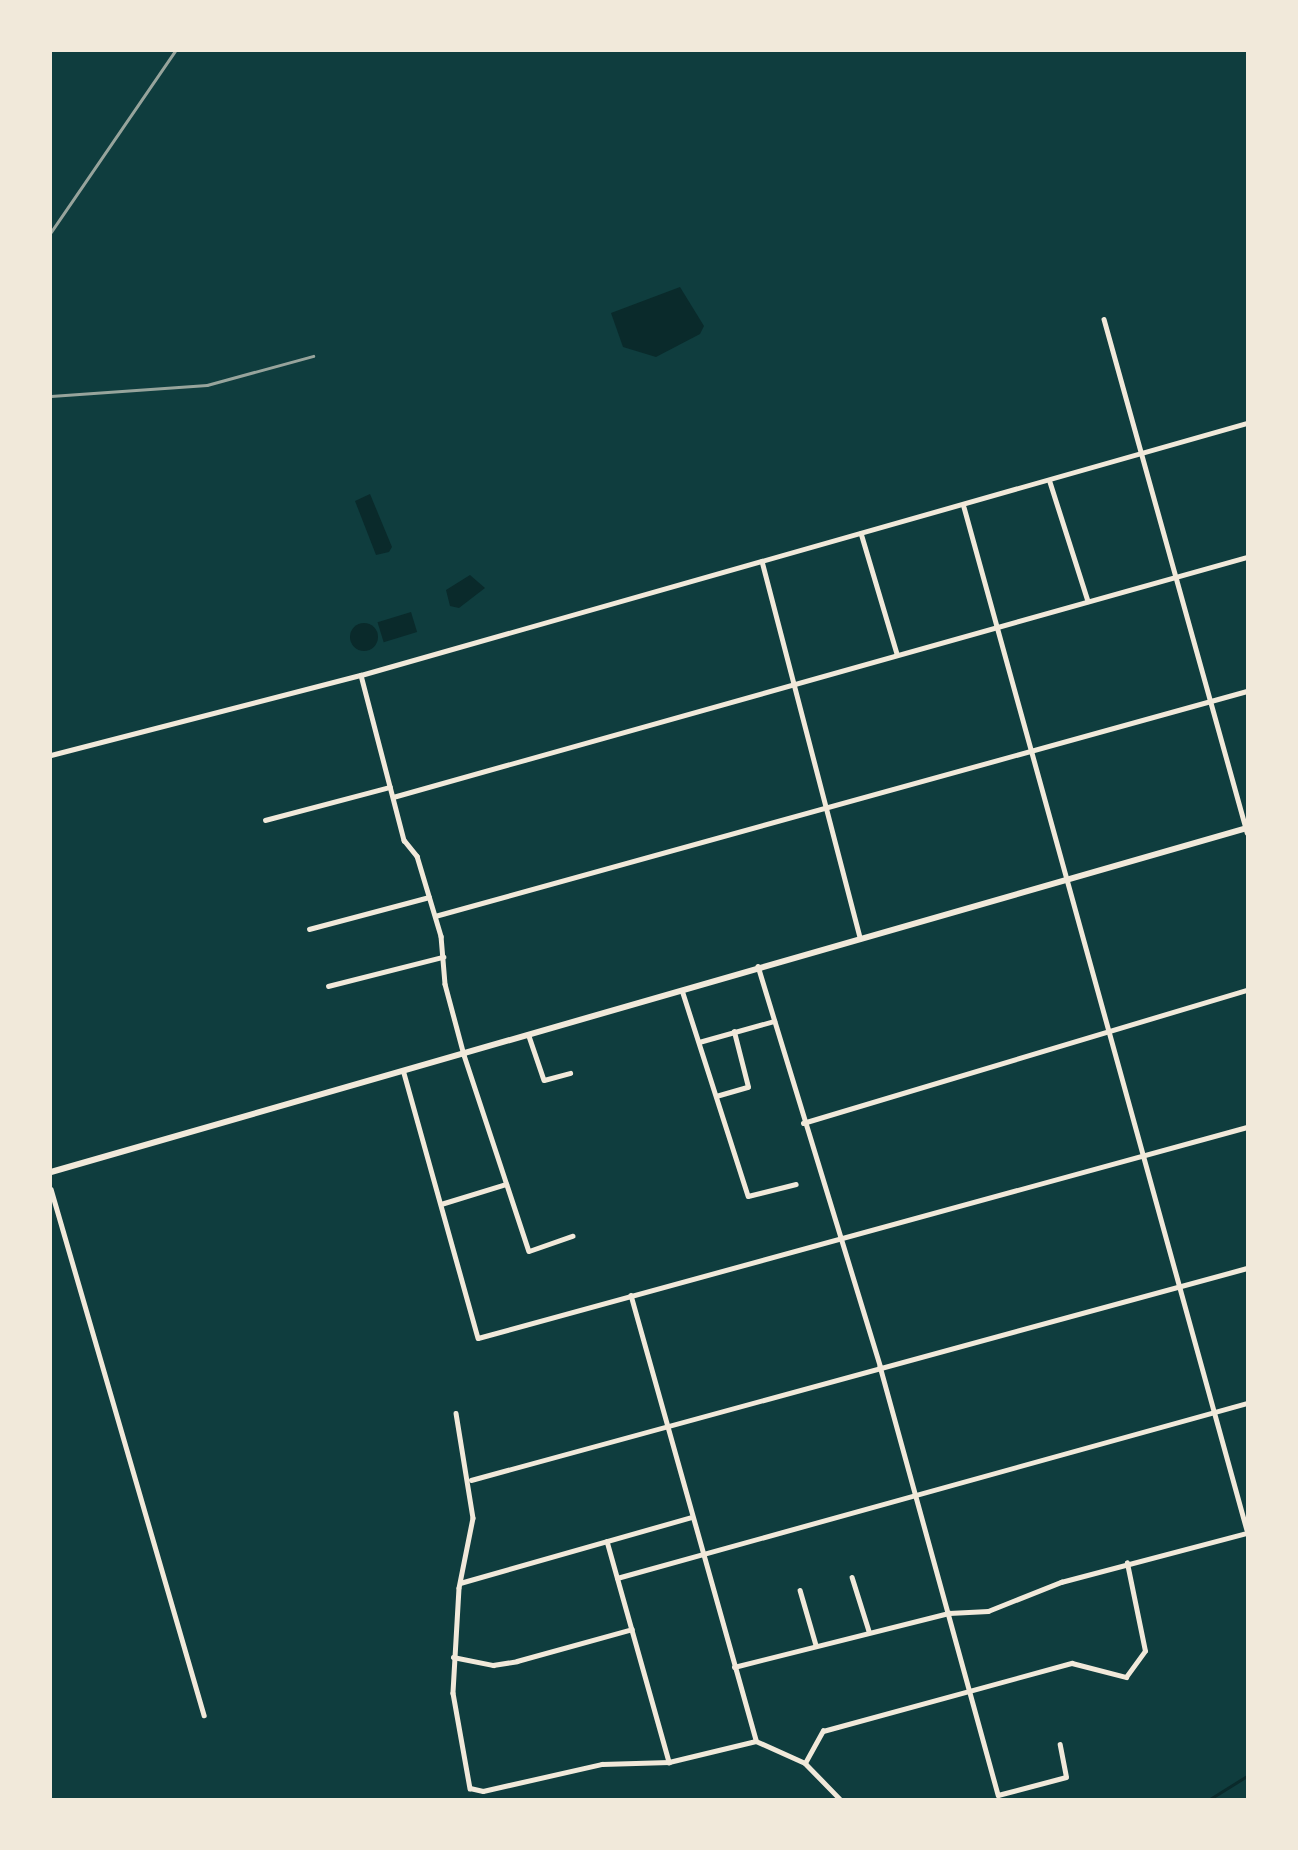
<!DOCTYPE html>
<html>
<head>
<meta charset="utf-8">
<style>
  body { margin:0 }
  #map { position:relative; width:1298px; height:1850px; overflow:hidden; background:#0f3d3e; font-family:Helvetica,sans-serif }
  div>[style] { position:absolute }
  .water>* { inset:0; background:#0a2a2b; transform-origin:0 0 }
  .round { border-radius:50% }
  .stream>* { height:2.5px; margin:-1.25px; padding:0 1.25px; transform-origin:1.25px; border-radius:1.25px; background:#0a2a2b }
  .minor>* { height:4.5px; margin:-2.25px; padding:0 2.25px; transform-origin:2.25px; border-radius:2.25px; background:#f1e9da }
  .secondary>* { height:6px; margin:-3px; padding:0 3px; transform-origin:3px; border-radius:3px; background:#f1e9da }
  .rail>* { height:2.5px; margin:-1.25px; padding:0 1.25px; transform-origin:1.25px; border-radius:1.25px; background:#97a49c }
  span { translate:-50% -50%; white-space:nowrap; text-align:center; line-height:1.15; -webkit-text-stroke:5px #f1e9da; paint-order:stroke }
  .frame { position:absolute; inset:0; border:52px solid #f1e9da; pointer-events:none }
</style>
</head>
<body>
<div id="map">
  <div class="water">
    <div style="clip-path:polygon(680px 287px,704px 326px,700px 334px,656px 357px,623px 347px,611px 313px)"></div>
    <div style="clip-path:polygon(370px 494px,392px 547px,389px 552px,376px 555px,355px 501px)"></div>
    <div style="clip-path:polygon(470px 575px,485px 588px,459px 608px,450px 606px,446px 590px)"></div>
    <div style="left:411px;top:612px;width:21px;height:35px;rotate:73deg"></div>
    <div class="round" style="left:350px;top:623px;width:28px;height:28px"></div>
  </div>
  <div class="stream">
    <div style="left:1210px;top:1799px;width:44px;rotate:-31.9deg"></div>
  </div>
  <div class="minor">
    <div style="left:1104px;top:319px;width:533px;rotate:74.42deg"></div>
    <div style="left:1050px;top:482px;width:125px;rotate:72.3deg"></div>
    <div style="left:964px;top:507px;width:1061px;rotate:74.54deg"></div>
    <div style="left:861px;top:533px;width:126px;rotate:73.4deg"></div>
    <div style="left:762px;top:561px;width:390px;rotate:75.4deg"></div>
    <div style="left:361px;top:675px;width:171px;rotate:75.4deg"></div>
    <div style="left:404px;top:840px;width:21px;rotate:51deg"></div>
    <div style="left:417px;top:856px;width:84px;rotate:73.3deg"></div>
    <div style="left:441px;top:936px;width:48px;rotate:85.2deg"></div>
    <div style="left:445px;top:984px;width:73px;rotate:75deg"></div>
    <div style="left:464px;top:1055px;width:206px;rotate:71.7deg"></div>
    <div style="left:529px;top:1251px;width:46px;rotate:-19.2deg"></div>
    <div style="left:51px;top:755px;width:320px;rotate:-14.5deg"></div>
    <div style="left:361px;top:675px;width:921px;rotate:-15.88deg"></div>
    <div style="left:393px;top:797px;width:887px;rotate:-15.7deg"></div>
    <div style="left:265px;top:820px;width:129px;rotate:-14.8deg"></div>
    <div style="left:435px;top:916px;width:843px;rotate:-15.49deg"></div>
    <div style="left:309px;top:929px;width:124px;rotate:-14.9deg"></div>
    <div style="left:758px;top:966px;width:418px;rotate:73deg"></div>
    <div style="left:880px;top:1366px;width:445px;rotate:74.6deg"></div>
    <div style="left:328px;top:986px;width:119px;rotate:-14.2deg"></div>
    <div style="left:682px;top:990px;width:216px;rotate:72.2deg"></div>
    <div style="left:748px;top:1196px;width:49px;rotate:-14deg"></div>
    <div style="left:529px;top:1036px;width:46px;rotate:71.2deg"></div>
    <div style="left:544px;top:1080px;width:27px;rotate:-15deg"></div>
    <div style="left:699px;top:1042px;width:78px;rotate:-15.6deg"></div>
    <div style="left:404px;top:1073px;width:275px;rotate:74.4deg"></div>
    <div style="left:478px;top:1338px;width:797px;rotate:-15.34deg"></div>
    <div style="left:716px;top:1096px;width:33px;rotate:-16deg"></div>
    <div style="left:748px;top:1087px;width:57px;rotate:-104.3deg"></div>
    <div style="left:803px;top:1123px;width:463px;rotate:-16.7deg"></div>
    <div style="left:51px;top:1189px;width:548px;rotate:73.78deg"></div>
    <div style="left:441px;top:1204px;width:68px;rotate:-17.1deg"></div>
    <div style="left:631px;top:1295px;width:463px;rotate:74.3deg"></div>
    <div style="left:756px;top:1741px;width:54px;rotate:24.2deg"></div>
    <div style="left:805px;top:1763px;width:50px;rotate:45.8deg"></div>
    <div style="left:456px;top:1413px;width:106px;rotate:80.8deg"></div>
    <div style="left:473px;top:1518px;width:71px;rotate:101.3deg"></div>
    <div style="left:459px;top:1588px;width:105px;rotate:93.3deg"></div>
    <div style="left:453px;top:1693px;width:97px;rotate:79.9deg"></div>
    <div style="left:470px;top:1788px;width:13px;rotate:13deg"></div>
    <div style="left:483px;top:1791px;width:122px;rotate:-12.8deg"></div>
    <div style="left:602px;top:1764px;width:67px;rotate:-1.7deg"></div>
    <div style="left:669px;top:1762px;width:89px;rotate:-13.6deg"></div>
    <div style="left:471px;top:1480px;width:804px;rotate:-15.28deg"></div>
    <div style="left:607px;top:1541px;width:230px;rotate:74.3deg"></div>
    <div style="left:852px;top:1577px;width:57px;rotate:72.5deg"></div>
    <div style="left:617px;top:1578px;width:654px;rotate:-15.52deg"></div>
    <div style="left:460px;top:1583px;width:240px;rotate:-15.9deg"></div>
    <div style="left:800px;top:1590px;width:57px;rotate:73.8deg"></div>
    <div style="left:453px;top:1657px;width:41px;rotate:11.3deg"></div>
    <div style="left:493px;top:1665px;width:24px;rotate:-9deg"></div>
    <div style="left:517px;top:1661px;width:119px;rotate:-15.5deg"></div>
    <div style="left:734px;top:1667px;width:222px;rotate:-14.1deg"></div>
    <div style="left:949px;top:1613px;width:39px;rotate:-3deg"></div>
    <div style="left:988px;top:1611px;width:79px;rotate:-21.7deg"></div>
    <div style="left:1061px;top:1582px;width:192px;rotate:-14.8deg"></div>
    <div style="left:805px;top:1763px;width:37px;rotate:-61deg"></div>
    <div style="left:823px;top:1731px;width:258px;rotate:-15.3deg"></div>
    <div style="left:1072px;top:1663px;width:56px;rotate:14.5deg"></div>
    <div style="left:1126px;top:1677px;width:32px;rotate:-54deg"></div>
    <div style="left:1145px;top:1651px;width:90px;rotate:-101.6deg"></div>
    <div style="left:998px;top:1795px;width:70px;rotate:-14.8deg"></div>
    <div style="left:1066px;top:1777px;width:33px;rotate:-101deg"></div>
  </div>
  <div class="secondary">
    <div style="left:51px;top:1172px;width:1244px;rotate:-16.05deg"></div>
  </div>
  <div class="rail">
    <div style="left:51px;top:232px;width:219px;rotate:-55.6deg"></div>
    <div style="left:51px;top:396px;width:156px;rotate:-4deg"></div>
    <div style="left:207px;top:385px;width:110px;rotate:-15.3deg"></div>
  </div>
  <div class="frame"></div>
</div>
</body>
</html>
